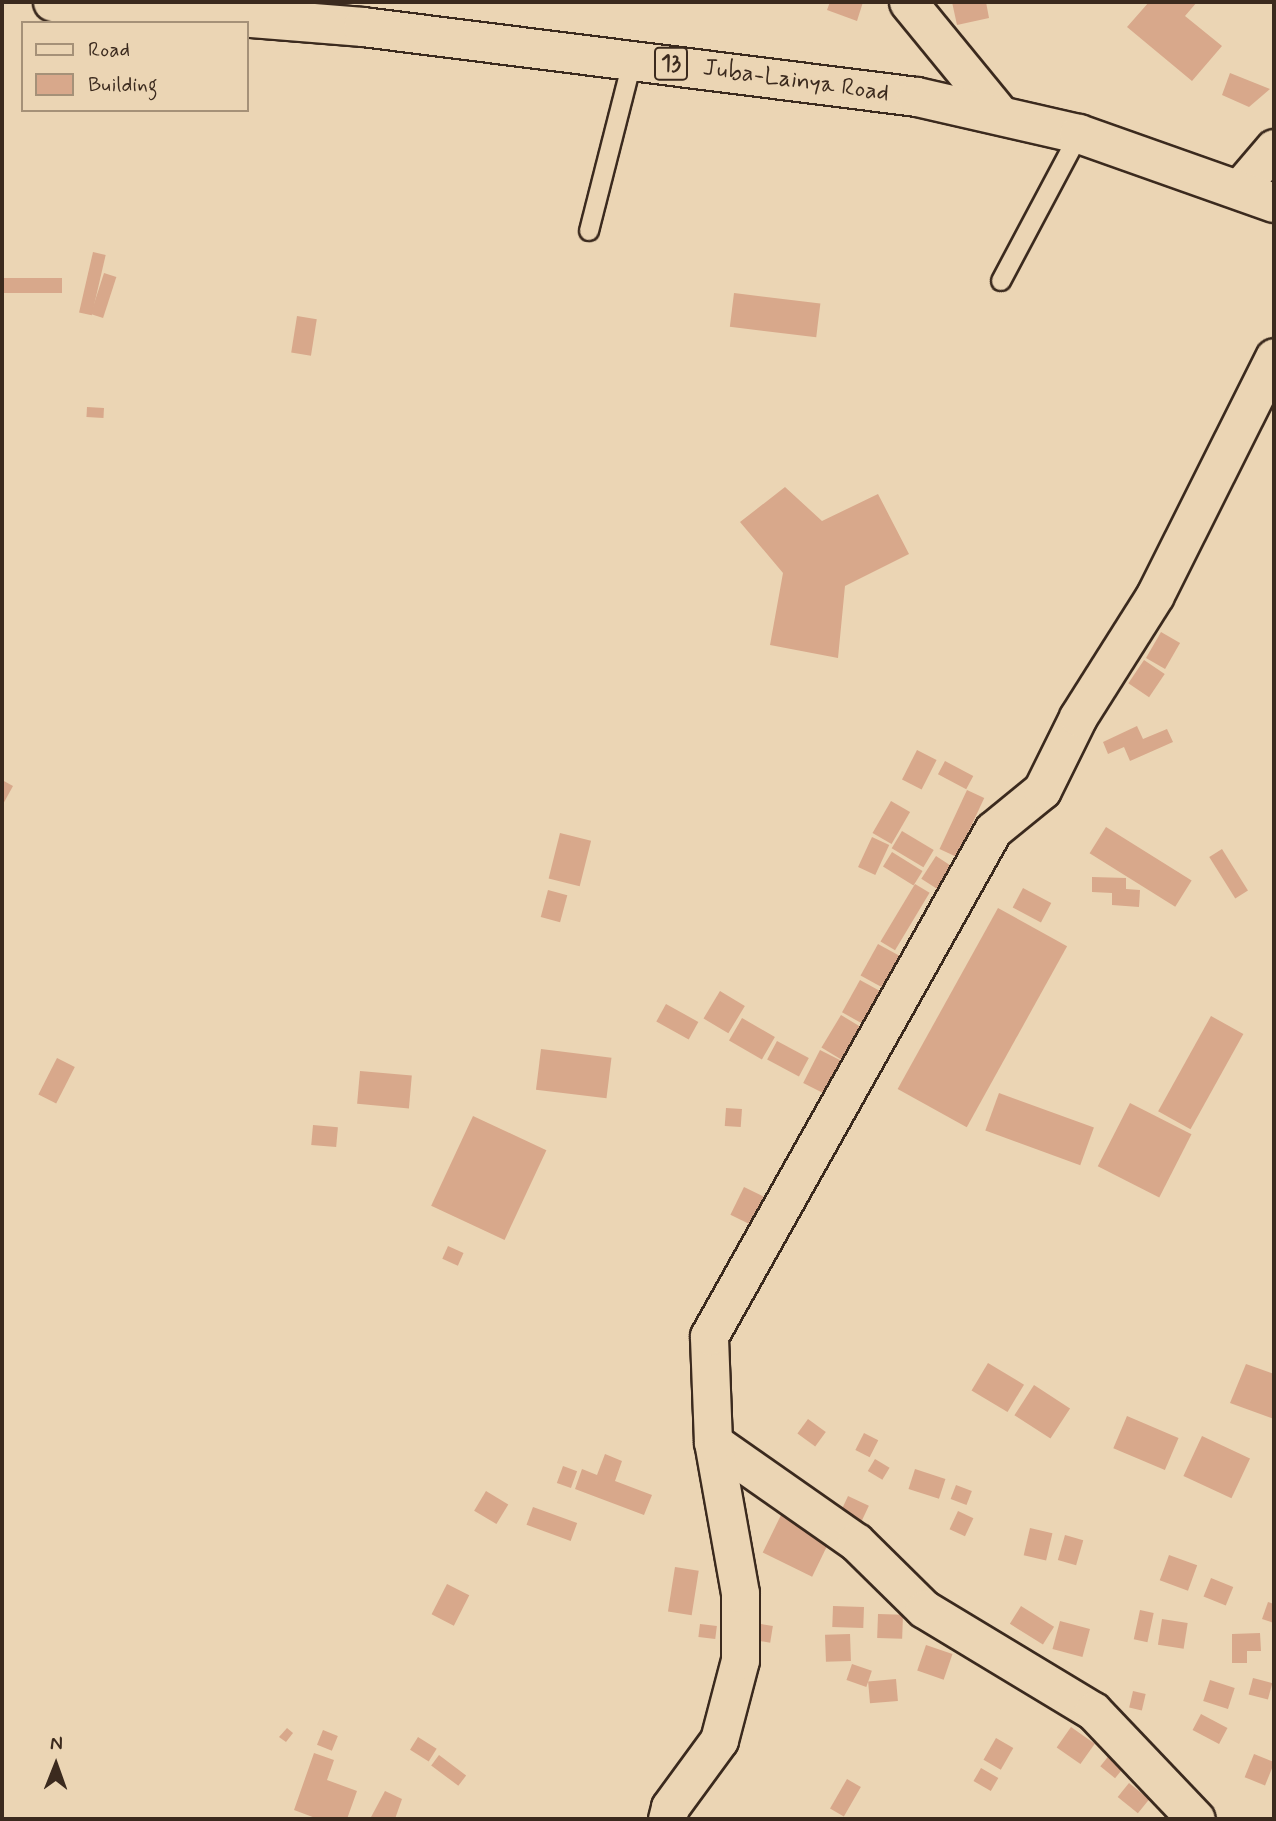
<!DOCTYPE html>
<html>
<head>
<meta charset="utf-8">
<style>
  body { margin:0 }
  #map { position:relative; width:1276px; height:1821px; overflow:hidden; background:#ebd5b4; font-family:Mynerve,sans-serif }
  div>[style] { position:absolute }
  .building>* { inset:0; background:#d8a88b; transform-origin:0 0 }
  .roads { filter:drop-shadow(2px 0 #3b2a1e) drop-shadow(-2px 0 #3b2a1e) drop-shadow(0 2px #3b2a1e) drop-shadow(0 -2px #3b2a1e) }
  .lane>* { height:18px; margin:-9px; padding:0 9px; transform-origin:9px; border-radius:9px; background:#ebd5b4 }
  .street>* { height:37px; margin:-18.5px; padding:0 18.5px; transform-origin:18.5px; border-radius:18.5px; background:#ebd5b4 }
  .primary>* { height:38px; margin:-19px; padding:0 19px; transform-origin:19px; border-radius:19px; background:#ebd5b4 }
  span { translate:-50% -50%; white-space:nowrap; text-align:center; line-height:1.15; -webkit-text-stroke:5px #ebd5b4; paint-order:stroke }
  .shield-label span { padding:2px 5px; background:#ebd5b4; border:2px solid; border-radius:5px; -webkit-text-stroke-width:0 }
  .shield-label { font-size:23px; color:#3b2a1e; font-weight:700 }
  .street-label { font-size:24px; color:#3b2a1e }
  .frame { position:absolute; inset:0; border:4px solid #3b2a1e; pointer-events:none }
  .legend { position:absolute; left:21px; top:21px; width:228px; height:91px; box-sizing:border-box; background:#ebd5b4; border:2px solid #a59178; margin:0; padding:9px 12px; list-style:none; font-size:21px; color:#3b2a1e }
  .legend li { display:flex; align-items:center; gap:14px; height:35px }
  .legend b { width:35px; border:2px solid #a59178 }
  .north { position:absolute; left:21px; top:1730px; width:70px; height:70px; -webkit-text-stroke:5px #ebd5b4; paint-order:stroke; rotate:1deg; font-size:19px; font-weight:700; line-height:28px; text-align:center; color:#3b2a1e }
  .north::after { content:''; display:block; margin:auto; width:24px; height:32px; background:#3b2a1e; clip-path:polygon(50% 0,100% 100%,50% 72%,0 100%) }
</style>
</head>
<body>
<div id="map">
  <div class="building">
    <div style="clip-path:polygon(830px 2px,863px 2px,857px 21px,827px 10px)"></div>
    <div style="clip-path:polygon(952px 2px,986px 2px,989px 18px,957px 25px)"></div>
    <div style="clip-path:polygon(1149px 2px,1197px 2px,1185px 16px,1222px 46px,1192px 81px,1127px 27px)"></div>
    <div style="clip-path:polygon(1230px 73px,1270px 89px,1249px 107px,1222px 95px)"></div>
    <div style="left:93px;top:252px;width:13px;height:62px;rotate:13deg"></div>
    <div style="left:104px;top:273px;width:13px;height:43px;rotate:18deg"></div>
    <div style="left:2px;top:278px;width:60px;height:15px"></div>
    <div style="left:734px;top:293px;width:87px;height:34px;rotate:7deg"></div>
    <div style="left:297px;top:316px;width:20px;height:37px;rotate:9deg"></div>
    <div style="left:87px;top:407px;width:17px;height:10px;rotate:3deg"></div>
    <div style="clip-path:polygon(785px 487px,822px 521px,878px 494px,909px 554px,845px 586px,838px 658px,770px 645px,783px 573px,740px 522px)"></div>
    <div style="left:1161px;top:632px;width:22px;height:30px;rotate:30deg"></div>
    <div style="left:1144px;top:660px;width:25px;height:28px;rotate:34deg"></div>
    <div style="clip-path:polygon(1137px 726px,1143px 739px,1167px 729px,1173px 742px,1130px 761px,1124px 747px,1108px 754px,1103px 742px)"></div>
    <div style="left:917px;top:750px;width:22px;height:33px;rotate:27deg"></div>
    <div style="left:945px;top:761px;width:32px;height:15px;rotate:28deg"></div>
    <div style="clip-path:polygon(2px 780px,13px 786px,2px 806px)"></div>
    <div style="left:967px;top:790px;width:19px;height:65px;rotate:25deg"></div>
    <div style="left:891px;top:801px;width:22px;height:37px;rotate:30deg"></div>
    <div style="left:1106px;top:827px;width:101px;height:31px;rotate:32deg"></div>
    <div style="left:902px;top:831px;width:37px;height:20px;rotate:31deg"></div>
    <div style="left:560px;top:833px;width:32px;height:47px;rotate:14deg"></div>
    <div style="left:872px;top:837px;width:19px;height:33px;rotate:25deg"></div>
    <div style="left:1222px;top:849px;width:49px;height:15px;rotate:58deg"></div>
    <div style="left:892px;top:852px;width:36px;height:17px;rotate:32deg"></div>
    <div style="left:936px;top:856px;width:20px;height:27px;rotate:33deg"></div>
    <div style="clip-path:polygon(1092px 877px,1126px 878px,1126px 889px,1140px 890px,1139px 907px,1112px 905px,1112px 893px,1092px 892px)"></div>
    <div style="left:915px;top:884px;width:17px;height:67px;rotate:31deg"></div>
    <div style="left:1023px;top:888px;width:32px;height:22px;rotate:28deg"></div>
    <div style="left:548px;top:890px;width:20px;height:28px;rotate:15deg"></div>
    <div style="left:998px;top:908px;width:79px;height:207px;rotate:29deg"></div>
    <div style="left:878px;top:944px;width:25px;height:36px;rotate:29deg"></div>
    <div style="left:860px;top:980px;width:25px;height:37px;rotate:29deg"></div>
    <div style="left:720px;top:991px;width:29px;height:32px;rotate:31deg"></div>
    <div style="left:666px;top:1004px;width:37px;height:20px;rotate:29deg"></div>
    <div style="left:841px;top:1015px;width:26px;height:38px;rotate:31deg"></div>
    <div style="left:1211px;top:1016px;width:37px;height:109px;rotate:29deg"></div>
    <div style="left:742px;top:1018px;width:38px;height:26px;rotate:30deg"></div>
    <div style="left:777px;top:1041px;width:36px;height:21px;rotate:28deg"></div>
    <div style="left:541px;top:1049px;width:71px;height:41px;rotate:7deg"></div>
    <div style="left:820px;top:1050px;width:25px;height:37px;rotate:27deg"></div>
    <div style="left:57px;top:1058px;width:20px;height:41px;rotate:27deg"></div>
    <div style="left:360px;top:1071px;width:52px;height:33px;rotate:5deg"></div>
    <div style="left:999px;top:1093px;width:101px;height:40px;rotate:20deg"></div>
    <div style="left:1130px;top:1103px;width:69px;height:71px;rotate:27deg"></div>
    <div style="left:726px;top:1108px;width:16px;height:18px;rotate:4deg"></div>
    <div style="left:473px;top:1116px;width:81px;height:99px;rotate:25deg"></div>
    <div style="left:313px;top:1125px;width:25px;height:20px;rotate:5deg"></div>
    <div style="left:744px;top:1187px;width:25px;height:31px;rotate:26deg"></div>
    <div style="left:448px;top:1246px;width:17px;height:14px;rotate:24deg"></div>
    <div style="left:988px;top:1363px;width:42px;height:32px;rotate:31deg"></div>
    <div style="clip-path:polygon(1246px 1364px,1274px 1374px,1274px 1419px,1230px 1403px)"></div>
    <div style="left:1034px;top:1385px;width:43px;height:36px;rotate:33deg"></div>
    <div style="left:1127px;top:1416px;width:56px;height:35px;rotate:23deg"></div>
    <div style="left:808px;top:1419px;width:22px;height:18px;rotate:36deg"></div>
    <div style="left:864px;top:1433px;width:16px;height:19px;rotate:27deg"></div>
    <div style="left:1202px;top:1436px;width:53px;height:44px;rotate:25deg"></div>
    <div style="clip-path:polygon(605px 1454px,622px 1461px,615px 1481px,652px 1495px,644px 1515px,575px 1489px,582px 1469px,597px 1475px)"></div>
    <div style="left:875px;top:1459px;width:17px;height:14px;rotate:31deg"></div>
    <div style="left:563px;top:1466px;width:15px;height:18px;rotate:20deg"></div>
    <div style="left:915px;top:1469px;width:32px;height:21px;rotate:18deg"></div>
    <div style="left:956px;top:1485px;width:17px;height:15px;rotate:21deg"></div>
    <div style="left:486px;top:1491px;width:26px;height:23px;rotate:31deg"></div>
    <div style="left:848px;top:1496px;width:23px;height:20px;rotate:25deg"></div>
    <div style="left:533px;top:1507px;width:47px;height:19px;rotate:20deg"></div>
    <div style="left:958px;top:1511px;width:17px;height:20px;rotate:25deg"></div>
    <div style="left:782px;top:1513px;width:55px;height:44px;rotate:26deg"></div>
    <div style="left:1030px;top:1528px;width:23px;height:28px;rotate:13deg"></div>
    <div style="left:1065px;top:1535px;width:19px;height:26px;rotate:16deg"></div>
    <div style="left:1169px;top:1555px;width:30px;height:27px;rotate:20deg"></div>
    <div style="left:675px;top:1567px;width:24px;height:45px;rotate:9deg"></div>
    <div style="left:1211px;top:1578px;width:24px;height:20px;rotate:22deg"></div>
    <div style="left:447px;top:1584px;width:25px;height:34px;rotate:27deg"></div>
    <div style="clip-path:polygon(1268px 1602px,1274px 1604px,1274px 1623px,1262px 1619px)"></div>
    <div style="left:833px;top:1606px;width:31px;height:21px;rotate:2deg"></div>
    <div style="left:1021px;top:1606px;width:39px;height:21px;rotate:32deg"></div>
    <div style="left:1140px;top:1610px;width:14px;height:30px;rotate:12deg"></div>
    <div style="left:878px;top:1614px;width:25px;height:24px;rotate:2deg"></div>
    <div style="left:1162px;top:1619px;width:26px;height:26px;rotate:9deg"></div>
    <div style="left:1060px;top:1621px;width:31px;height:29px;rotate:15deg"></div>
    <div style="left:700px;top:1624px;width:17px;height:13px;rotate:7deg"></div>
    <div style="left:761px;top:1624px;width:12px;height:17px;rotate:9deg"></div>
    <div style="clip-path:polygon(1260px 1633px,1261px 1651px,1247px 1651px,1247px 1663px,1232px 1663px,1232px 1634px)"></div>
    <div style="left:850px;top:1634px;width:27px;height:25px;rotate:88deg"></div>
    <div style="left:926px;top:1645px;width:28px;height:27px;rotate:19deg"></div>
    <div style="left:852px;top:1664px;width:21px;height:17px;rotate:19deg"></div>
    <div style="left:1253px;top:1678px;width:20px;height:17px;rotate:15deg"></div>
    <div style="left:896px;top:1679px;width:22px;height:28px;rotate:85deg"></div>
    <div style="left:1210px;top:1680px;width:26px;height:22px;rotate:18deg"></div>
    <div style="left:1133px;top:1691px;width:13px;height:17px;rotate:13deg"></div>
    <div style="left:1201px;top:1714px;width:30px;height:18px;rotate:28deg"></div>
    <div style="left:1071px;top:1727px;width:29px;height:25px;rotate:35deg"></div>
    <div style="clip-path:polygon(287px 1728px,293px 1733px,286px 1742px,279px 1737px)"></div>
    <div style="left:323px;top:1730px;width:16px;height:16px;rotate:22deg"></div>
    <div style="left:418px;top:1737px;width:22px;height:15px;rotate:32deg"></div>
    <div style="left:996px;top:1738px;width:20px;height:25px;rotate:30deg"></div>
    <div style="clip-path:polygon(314px 1753px,334px 1760px,327px 1780px,357px 1791px,347px 1819px,318px 1819px,294px 1810px)"></div>
    <div style="left:1111px;top:1753px;width:19px;height:17px;rotate:39deg"></div>
    <div style="left:1254px;top:1754px;width:22px;height:25px;rotate:22deg"></div>
    <div style="left:439px;top:1755px;width:34px;height:13px;rotate:37deg"></div>
    <div style="left:981px;top:1768px;width:20px;height:15px;rotate:30deg"></div>
    <div style="left:847px;top:1779px;width:16px;height:34px;rotate:30deg"></div>
    <div style="left:1129px;top:1783px;width:26px;height:18px;rotate:39deg"></div>
    <div style="clip-path:polygon(385px 1791px,402px 1799px,395px 1819px,370px 1819px)"></div>
  </div>
  <div class="roads">
    <div class="lane">
      <div style="left:589px;top:231px;width:178px;rotate:-75.7deg"></div>
      <div style="left:1001px;top:281px;width:166px;rotate:-62deg"></div>
    </div>
    <div class="street">
      <div style="left:908px;top:2px;width:144px;rotate:50.7deg"></div>
      <div style="left:1239px;top:189px;width:54px;rotate:-49.5deg"></div>
      <div style="left:713px;top:1442px;width:174px;rotate:35deg"></div>
      <div style="left:856px;top:1542px;width:95px;rotate:44.6deg"></div>
      <div style="left:924px;top:1609px;width:197px;rotate:31.1deg"></div>
      <div style="left:1093px;top:1711px;width:149px;rotate:46.4deg"></div>
      <div style="left:667px;top:1819px;width:12px;rotate:-76deg"></div>
      <div style="left:670px;top:1807px;width:83px;rotate:-53.8deg"></div>
      <div style="left:719px;top:1740px;width:83px;rotate:-75.3deg"></div>
      <div style="left:740px;top:1660px;width:67px;rotate:-90deg"></div>
      <div style="left:740px;top:1593px;width:153px;rotate:-100.1deg"></div>
      <div style="left:713px;top:1442px;width:106px;rotate:-92.2deg"></div>
      <div style="left:709px;top:1336px;width:580px;rotate:-60.7deg"></div>
      <div style="left:993px;top:830px;width:63px;rotate:-39.2deg"></div>
      <div style="left:1042px;top:790px;width:81px;rotate:-63.7deg"></div>
      <div style="left:1078px;top:717px;width:144px;rotate:-57.7deg"></div>
      <div style="left:1155px;top:595px;width:266px;rotate:-63.4deg"></div>
    </div>
    <div class="primary">
      <div style="left:53px;top:2px;width:311px;rotate:4.6deg"></div>
      <div style="left:363px;top:27px;width:558px;rotate:7.2deg"></div>
      <div style="left:917px;top:97px;width:166px;rotate:12.9deg"></div>
      <div style="left:1079px;top:134px;width:207px;rotate:19.5deg"></div>
    </div>
  </div>
  <div class="shield-label">
    <span style="left:671px;top:64px">13</span>
  </div>
  <div class="street-label">
    <span style="left:796px;top:81px;rotate:8deg">Juba-Lainya Road</span>
  </div>
  <div class="frame"></div>
  <ul class="legend">
  <li><b style="height:9px;background:#ebd5b4"></b>Road</li>
  <li><b style="height:19px;background:#d8a88b"></b>Building</li>
  </ul>
  <div class="north">N</div>
</div>
</body>
</html>
